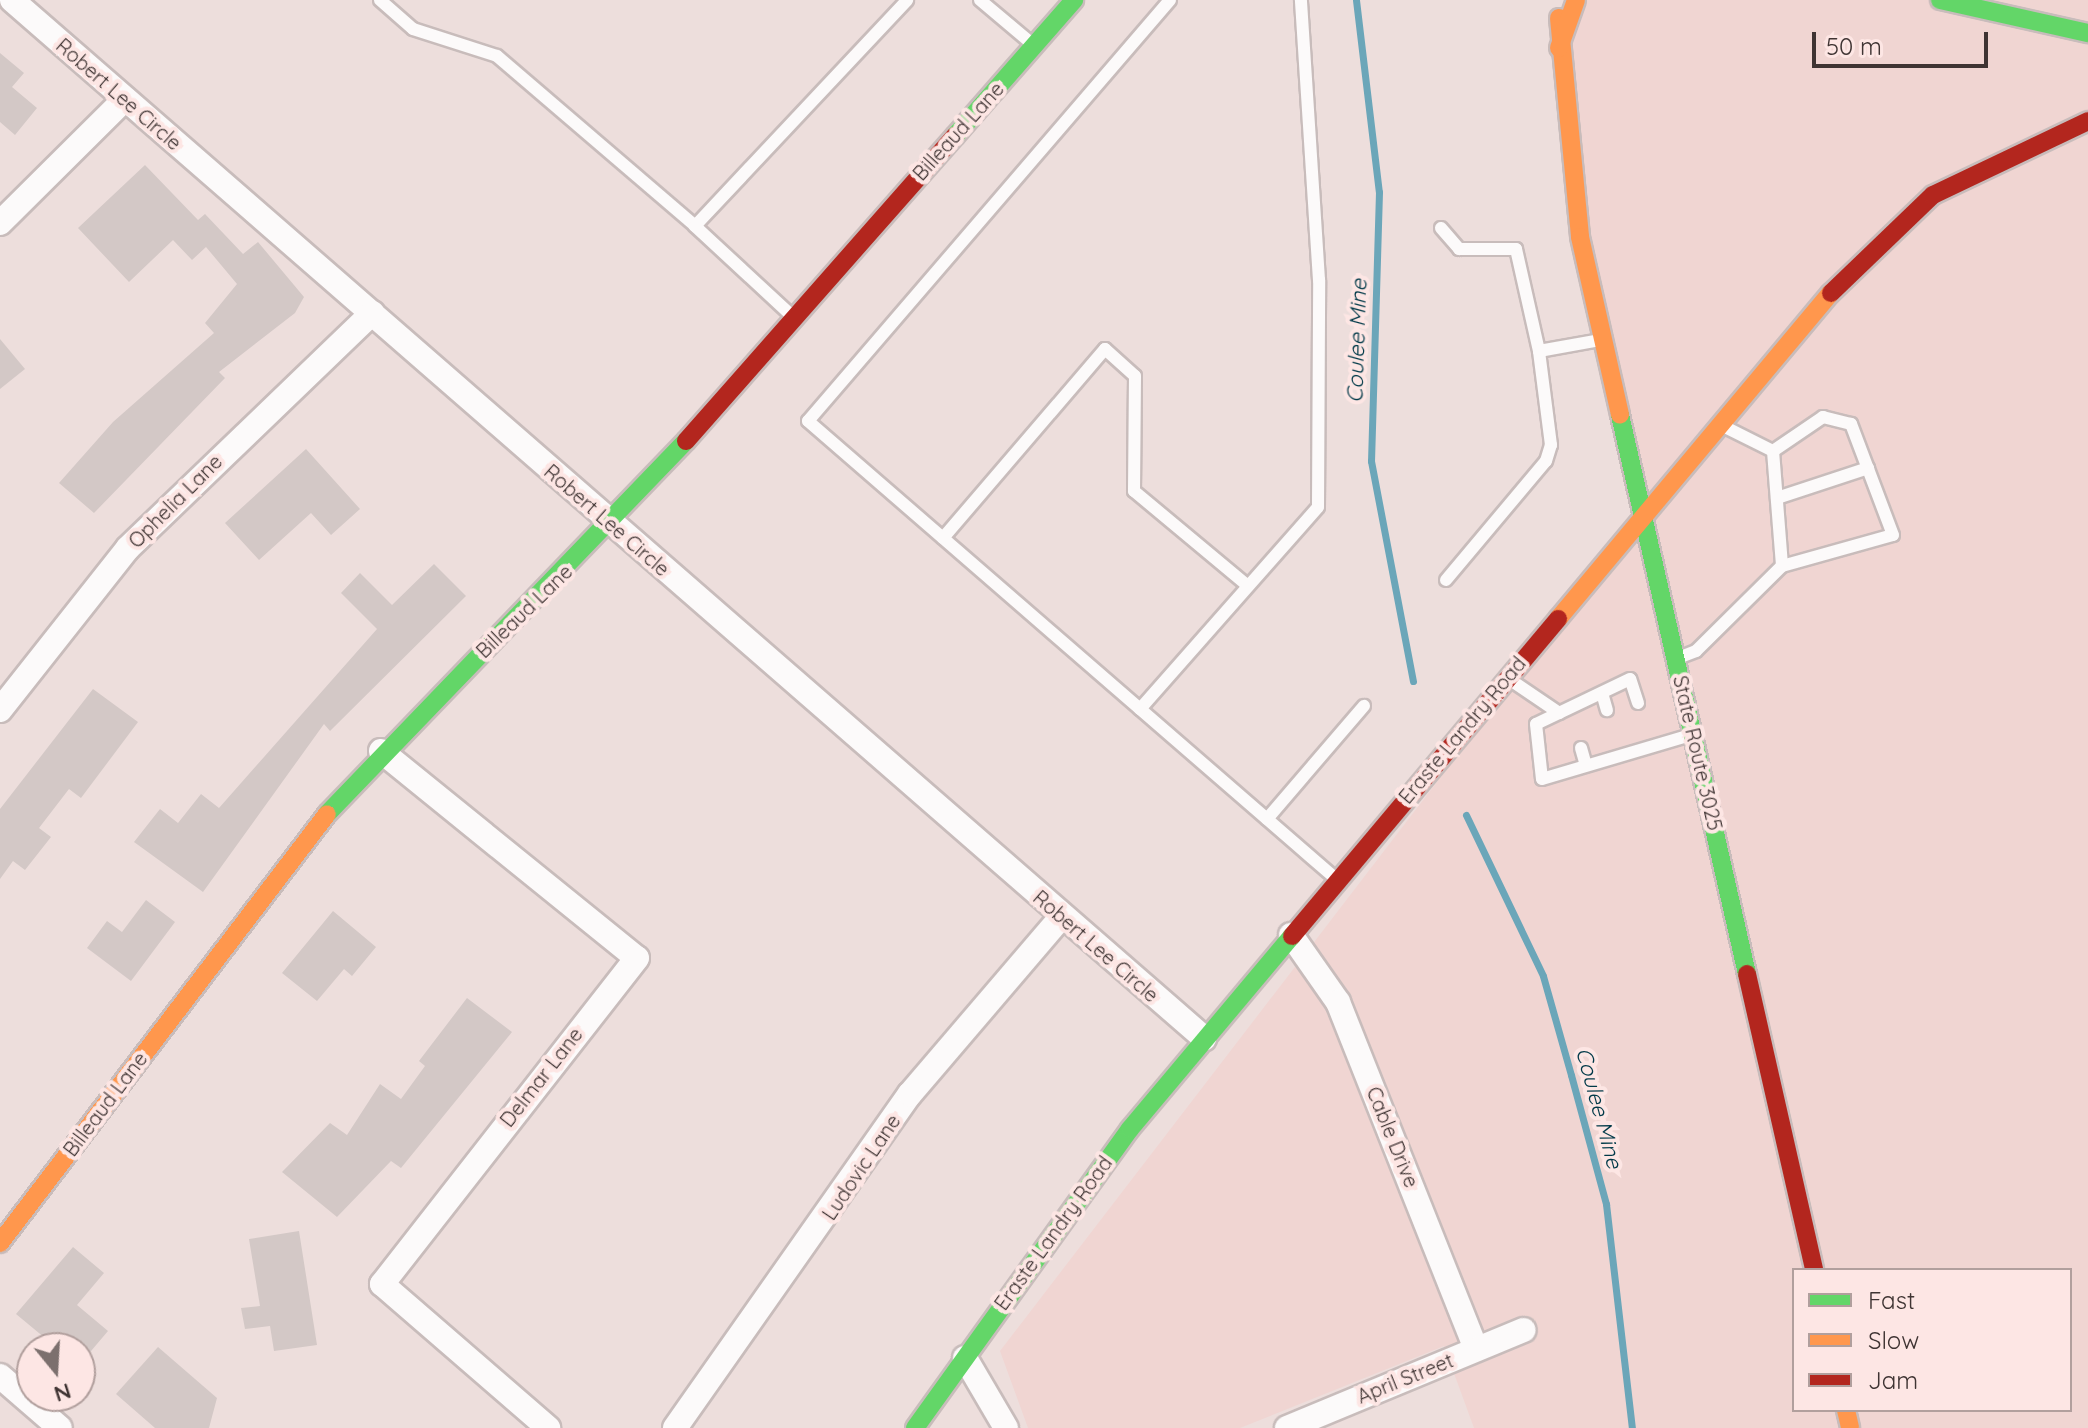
<!DOCTYPE html>
<html>
<head>
<meta charset="utf-8">
<style>
  body { margin:0 }
  #map { position:relative; width:2088px; height:1428px; overflow:hidden; background:#eddedc; font-family:Quicksand,sans-serif }
  div>[style] { position:absolute }
  .built>* { inset:0; background:#f0d5d2 }
  .stream>* { height:7px; margin:-3.5px; padding:0 3.5px; transform-origin:3.5px; border-radius:3.5px; background:#6ba6b9 }
  .building>* { inset:0; background:#d3c8c6 }
  .roads { filter:drop-shadow(2px 0 #c8bcbb) drop-shadow(-2px 0 #c8bcbb) drop-shadow(0 2px #c8bcbb) drop-shadow(0 -2px #c8bcbb) }
  .lane>* { height:12px; margin:-6px; padding:0 6px; transform-origin:6px; border-radius:6px; background:#fcfafa }
  .street>* { height:24px; margin:-12px; padding:0 12px; transform-origin:12px; border-radius:12px; background:#fcfafa }
  .fast>* { height:18px; margin:-9px; padding:0 9px; transform-origin:9px; border-radius:9px; background:#63d668 }
  .slow>* { height:18px; margin:-9px; padding:0 9px; transform-origin:9px; border-radius:9px; background:#ff974d }
  .jam>* { height:18px; margin:-9px; padding:0 9px; transform-origin:9px; border-radius:9px; background:#b3261e }
  span { translate:-50% -50%; white-space:nowrap; text-align:center; line-height:1.15; -webkit-text-stroke:8px #fde6e4; paint-order:stroke }
  .street-label { font-size:20px; color:#3f3433 }
  .water-label { font-size:22px; color:#003948; font-style:italic }
  .legend { position:absolute; left:1792px; top:1268px; width:280px; height:144px; box-sizing:border-box; background:#fde6e4; border:2px solid #b19f9d; margin:0; padding:10px 14px; list-style:none; font-size:24px; color:#3f3433 }
  .legend li { display:flex; align-items:center; gap:16px; height:40px }
  .legend b { width:40px; border:2px solid #b19f9d }
  .north { position:absolute; left:16px; top:1332px; width:80px; height:80px; box-sizing:border-box; background:#fde6e4; border:2px solid #b19f9d; border-radius:50%; rotate:162deg; font-size:22px; font-weight:700; line-height:32px; text-align:center; color:#3f3433 }
  .north::after { content:''; display:block; margin:auto; width:28px; height:36px; background:#7c706e; clip-path:polygon(50% 0,100% 100%,50% 72%,0 100%) }
  .scale { position:absolute; left:1812px; top:32px; width:176px; height:36px; box-sizing:border-box; border:4px solid #3f3433; border-top:0; padding-left:10px; font-size:24px; line-height:28px; white-space:nowrap; color:#3f3433; -webkit-text-stroke:6px #fde6e4; paint-order:stroke }
</style>
</head>
<body>
<div id="map">
  <div class="built">
    <div style="clip-path:polygon(evenodd,1571px 0,2088px 0,2088px 1428px,1474px 1428px,1444px 1346px,1240px 1428px,1028px 1428px,1000px 1351px,1642px 515px,1580px 237px,1571px 0,1794px 1270px,2070px 1270px,2070px 1410px,1794px 1410px,1794px 1270px)"></div>
  </div>
  <div class="stream">
    <div style="left:1356px;top:0;width:193px;rotate:83.2deg"></div>
    <div style="left:1379px;top:192px;width:269px;rotate:91.7deg"></div>
    <div style="left:1371px;top:461px;width:224px;rotate:79.2deg"></div>
    <div style="left:1466px;top:815px;width:178px;rotate:64.4deg"></div>
    <div style="left:1543px;top:976px;width:103px;rotate:74.2deg"></div>
    <div style="left:1571px;top:1075px;width:134px;rotate:74.8deg"></div>
    <div style="left:1606px;top:1204px;width:226px;rotate:83.4deg"></div>
  </div>
  <div class="building">
    <div style="clip-path:polygon(0 53px,24px 73px,12px 87px,37px 108px,15px 135px,0 122px)"></div>
    <div style="clip-path:polygon(145px 165px,198px 220px,205px 214px,243px 254px,258px 242px,304px 297px,295px 313px,219px 372px,225px 378px,94px 513px,59px 483px,113px 422px,214px 333px,205px 323px,237px 284px,206px 247px,192px 260px,173px 240px,129px 282px,78px 228px)"></div>
    <div style="clip-path:polygon(0 339px,25px 369px,0 389px)"></div>
    <div style="clip-path:polygon(306px 449px,360px 509px,331px 535px,311px 513px,259px 560px,225px 523px)"></div>
    <div style="clip-path:polygon(434px 564px,466px 596px,330px 731px,324px 724px,203px 892px,134px 842px,160px 809px,178px 823px,201px 794px,219px 808px,377px 629px,341px 593px,360px 573px,392px 605px)"></div>
    <div style="clip-path:polygon(93px 689px,138px 722px,81px 798px,69px 789px,39px 828px,51px 837px,25px 870px,13px 861px,0 879px,0 809px)"></div>
    <div style="clip-path:polygon(146px 900px,175px 922px,131px 981px,87px 948px,107px 921px,122px 932px)"></div>
    <div style="clip-path:polygon(333px 911px,376px 947px,352px 976px,344px 969px,317px 1001px,282px 973px)"></div>
    <div style="clip-path:polygon(467px 998px,512px 1032px,401px 1168px,391px 1161px,337px 1217px,282px 1172px,330px 1123px,347px 1135px,380px 1084px,401px 1099px,425px 1066px,419px 1061px)"></div>
    <div style="clip-path:polygon(299px 1231px,317px 1345px,274px 1351px,270px 1326px,245px 1329px,241px 1308px,260px 1306px,249px 1239px)"></div>
    <div style="clip-path:polygon(73px 1247px,104px 1273px,77px 1305px,108px 1331px,80px 1364px,80px 1348px,57px 1348px,16px 1314px)"></div>
    <div style="clip-path:polygon(158px 1347px,217px 1398px,209px 1428px,155px 1428px,116px 1394px)"></div>
  </div>
  <div class="roads">
    <div class="lane">
      <div style="left:380px;top:0;width:44px;rotate:41.3deg"></div>
      <div style="left:413px;top:29px;width:88px;rotate:17.8deg"></div>
      <div style="left:497px;top:56px;width:261px;rotate:40.6deg"></div>
      <div style="left:980px;top:0;width:67px;rotate:40.1deg"></div>
      <div style="left:1170px;top:0;width:555px;rotate:130.69deg"></div>
      <div style="left:808px;top:421px;width:698px;rotate:40.93deg"></div>
      <div style="left:1441px;top:228px;width:28px;rotate:49deg"></div>
      <div style="left:1459px;top:249px;width:57px"></div>
      <div style="left:1516px;top:249px;width:105px;rotate:77.3deg"></div>
      <div style="left:1539px;top:351px;width:63px;rotate:-10.1deg"></div>
      <div style="left:791px;top:315px;width:131px;rotate:-137.2deg"></div>
      <div style="left:695px;top:226px;width:310px;rotate:-46.8deg"></div>
      <div style="left:1773px;top:451px;width:115px;rotate:85.5deg"></div>
      <div style="left:1777px;top:498px;width:96px;rotate:-18.2deg"></div>
      <div style="left:943px;top:538px;width:249px;rotate:-49.4deg"></div>
      <div style="left:1105px;top:349px;width:40px;rotate:42deg"></div>
      <div style="left:1135px;top:376px;width:115px;rotate:90.5deg"></div>
      <div style="left:1134px;top:491px;width:148px;rotate:39.8deg"></div>
      <div style="left:1446px;top:580px;width:155px;rotate:-50deg"></div>
      <div style="left:1546px;top:461px;width:17px;rotate:-73deg"></div>
      <div style="left:1551px;top:445px;width:95px;rotate:-97.3deg"></div>
      <div style="left:1678px;top:658px;width:19px;rotate:-21deg"></div>
      <div style="left:1696px;top:651px;width:121px;rotate:-44.7deg"></div>
      <div style="left:1782px;top:566px;width:115px;rotate:-15.6deg"></div>
      <div style="left:1893px;top:535px;width:119px;rotate:-110.7deg"></div>
      <div style="left:1851px;top:424px;width:29px;rotate:-166deg"></div>
      <div style="left:1823px;top:417px;width:60px;rotate:145.8deg"></div>
      <div style="left:1773px;top:451px;width:54px;rotate:-153.4deg"></div>
      <div style="left:1512px;top:681px;width:57px;rotate:34.2deg"></div>
      <div style="left:1602px;top:693px;width:18px;rotate:74deg"></div>
      <div style="left:1638px;top:703px;width:25px;rotate:-108deg"></div>
      <div style="left:1630px;top:679px;width:104px;rotate:154.4deg"></div>
      <div style="left:1536px;top:724px;width:55px;rotate:83.8deg"></div>
      <div style="left:1542px;top:779px;width:155px;rotate:-16.5deg"></div>
      <div style="left:1140px;top:709px;width:269px;rotate:-48.6deg"></div>
      <div style="left:1318px;top:507px;width:227px;rotate:-89.7deg"></div>
      <div style="left:1319px;top:280px;width:281px;rotate:-93.7deg"></div>
      <div style="left:1581px;top:748px;width:18px;rotate:74deg"></div>
      <div style="left:1267px;top:819px;width:149px;rotate:-49.4deg"></div>
    </div>
    <div class="street">
      <div style="left:12px;top:0;width:1581px;rotate:41.05deg"></div>
      <div style="left:0;top:223px;width:176px;rotate:-44.8deg"></div>
      <div style="left:0;top:710px;width:206px;rotate:-51.7deg"></div>
      <div style="left:128px;top:548px;width:339px;rotate:-43.9deg"></div>
      <div style="left:381px;top:751px;width:329px;rotate:39deg"></div>
      <div style="left:637px;top:958px;width:414px;rotate:128deg"></div>
      <div style="left:382px;top:1284px;width:220px;rotate:40.9deg"></div>
      <div style="left:1291px;top:935px;width:82px;rotate:55deg"></div>
      <div style="left:1338px;top:1002px;width:373px;rotate:68.3deg"></div>
      <div style="left:965px;top:1358px;width:81px;rotate:59.6deg"></div>
      <div style="left:0;top:1376px;width:79px;rotate:40.9deg"></div>
      <div style="left:675px;top:1428px;width:408px;rotate:-54.9deg"></div>
      <div style="left:910px;top:1094px;width:233px;rotate:-49.5deg"></div>
      <div style="left:1287px;top:1428px;width:256px;rotate:-22.5deg"></div>
    </div>
    <div class="fast">
      <div style="left:1940px;top:0;width:152px;rotate:12.6deg"></div>
      <div style="left:955px;top:136px;width:181px;rotate:-48.8deg"></div>
      <div style="left:1620px;top:415px;width:573px;rotate:77.2deg"></div>
      <div style="left:327px;top:814px;width:518px;rotate:-46.1deg"></div>
      <div style="left:915px;top:1428px;width:368px;rotate:-54.3deg"></div>
      <div style="left:1130px;top:1129px;width:252px;rotate:-50deg"></div>
    </div>
    <div class="slow">
      <div style="left:1559px;top:18px;width:220px;rotate:84.5deg"></div>
      <div style="left:1580px;top:237px;width:182px;rotate:77.3deg"></div>
      <div style="left:1559px;top:48px;width:51px;rotate:-70.5deg"></div>
      <div style="left:1558px;top:619px;width:425px;rotate:-50.1deg"></div>
      <div style="left:0;top:1243px;width:539px;rotate:-52.68deg"></div>
      <div style="left:1846px;top:1410px;width:18px;rotate:77deg"></div>
    </div>
    <div class="jam">
      <div style="left:1831px;top:293px;width:141px;rotate:-43.9deg"></div>
      <div style="left:1933px;top:195px;width:172px;rotate:-25.5deg"></div>
      <div style="left:686px;top:441px;width:407px;rotate:-48.6deg"></div>
      <div style="left:1292px;top:936px;width:414px;rotate:-50deg"></div>
      <div style="left:1747px;top:974px;width:303px;rotate:77.2deg"></div>
    </div>
  </div>
  <div class="street-label">
    <span style="left:119px;top:94px;rotate:41deg">Robert Lee Circle</span>
    <span style="left:958px;top:131px;rotate:-48deg">Billeaud Lane</span>
    <span style="left:175px;top:501px;rotate:-45deg">Ophelia Lane</span>
    <span style="left:607px;top:520px;rotate:41deg">Robert Lee Circle</span>
    <span style="left:524px;top:611px;rotate:-44deg">Billeaud Lane</span>
    <span style="left:1462px;top:730px;rotate:-50deg">Eraste Landry Road</span>
    <span style="left:1698px;top:753px;rotate:77deg">State Route 3025</span>
    <span style="left:1096px;top:946px;rotate:41deg">Robert Lee Circle</span>
    <span style="left:541px;top:1077px;rotate:-52deg">Delmar Lane</span>
    <span style="left:105px;top:1104px;rotate:-53deg">Billeaud Lane</span>
    <span style="left:1393px;top:1137px;rotate:68deg">Cable Drive</span>
    <span style="left:861px;top:1167px;rotate:-56deg">Ludovic Lane</span>
    <span style="left:1053px;top:1233px;rotate:-54deg">Eraste Landry Road</span>
    <span style="left:1405px;top:1378px;rotate:-22deg">April Street</span>
  </div>
  <div class="water-label">
    <span style="left:1357px;top:341px;rotate:-88deg">Coulee Mine</span>
    <span style="left:1599px;top:1108px;rotate:75deg">Coulee Mine</span>
  </div>
  <ul class="legend">
  <li><b style="height:10px;background:#63d668"></b>Fast</li>
  <li><b style="height:10px;background:#ff974d"></b>Slow</li>
  <li><b style="height:10px;background:#b3261e"></b>Jam</li>
  </ul>
  <div class="north">N</div>
  <div class="scale">50 m</div>
</div>
</body>
</html>
